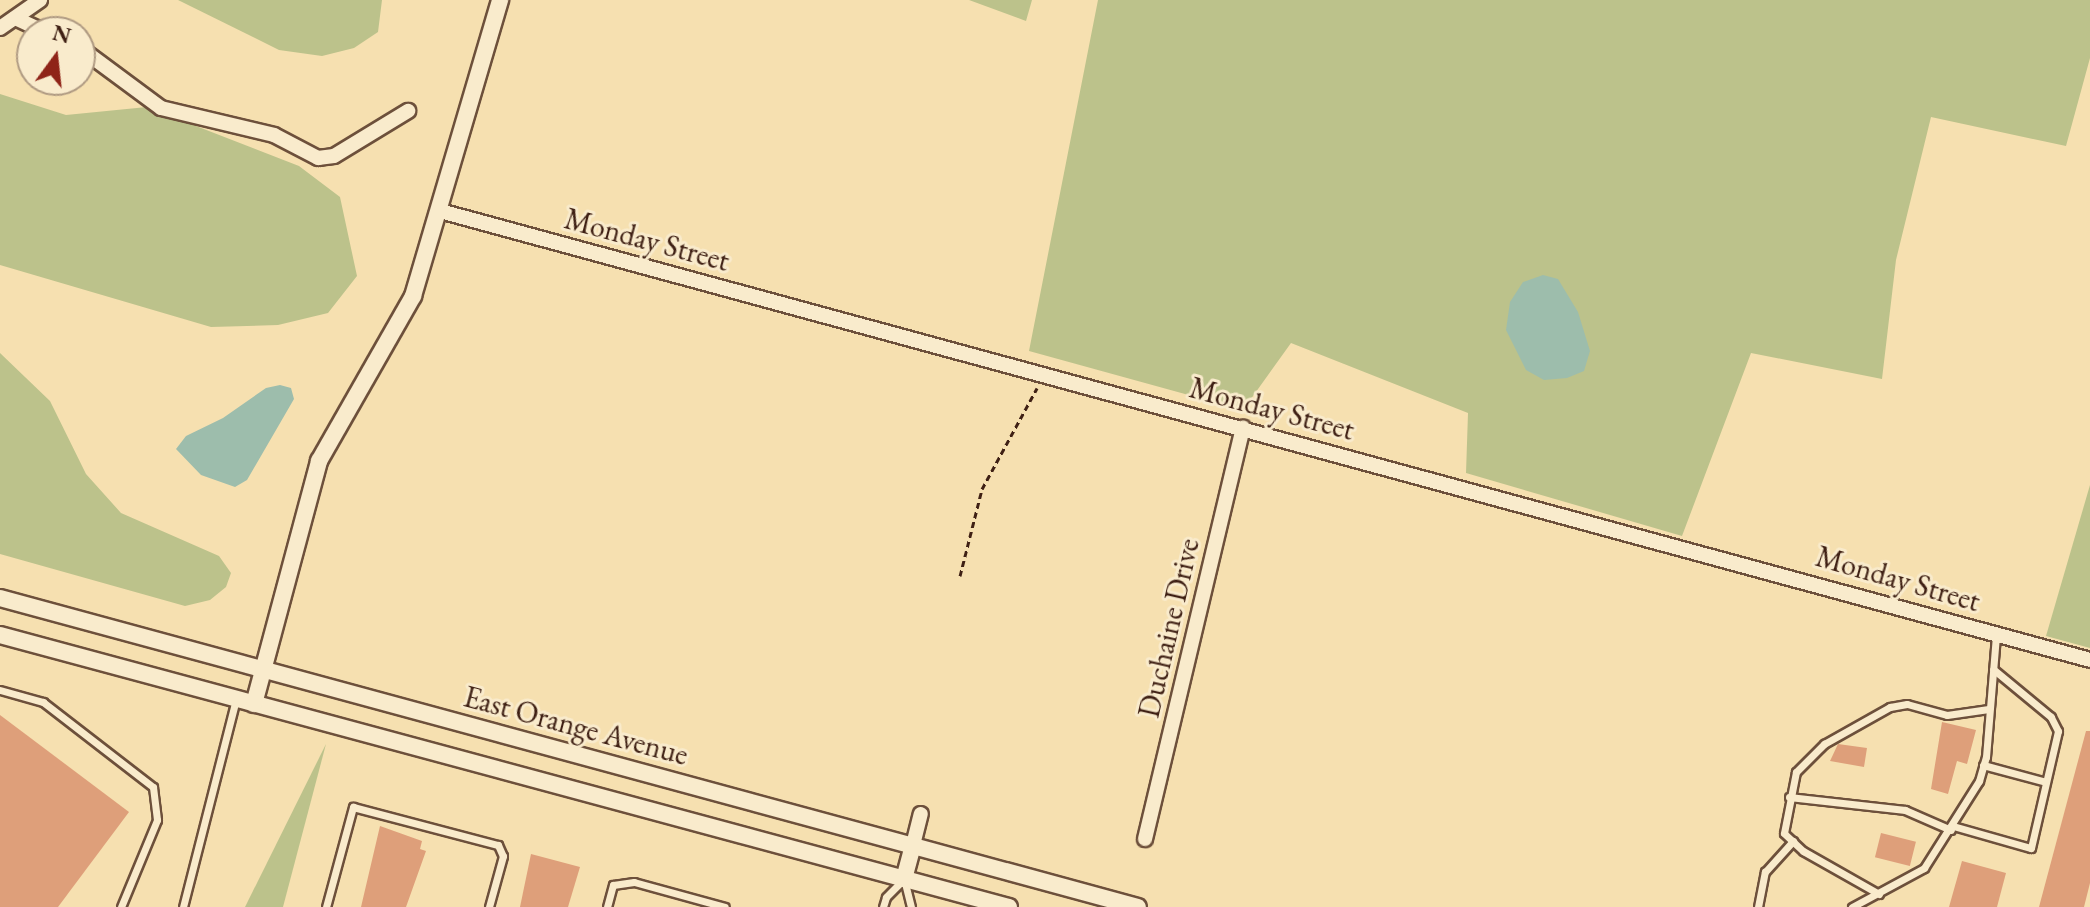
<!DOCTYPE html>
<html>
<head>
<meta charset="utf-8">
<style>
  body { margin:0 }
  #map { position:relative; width:2090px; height:907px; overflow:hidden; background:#f6e0b0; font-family:"EB Garamond",serif }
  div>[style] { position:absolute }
  .green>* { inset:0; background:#bcc28b }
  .water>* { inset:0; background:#9dbdac }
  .building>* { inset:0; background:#de9f7a; transform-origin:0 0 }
  .path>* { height:3px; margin-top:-1.5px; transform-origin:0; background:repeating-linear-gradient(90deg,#3f2014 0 6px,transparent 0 10px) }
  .roads { filter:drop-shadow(2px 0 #6d503b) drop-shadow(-2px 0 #6d503b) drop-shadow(0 2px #6d503b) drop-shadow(0 -2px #6d503b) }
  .service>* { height:7px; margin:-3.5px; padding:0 3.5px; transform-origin:3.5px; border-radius:3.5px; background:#f9ebcc }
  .minor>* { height:14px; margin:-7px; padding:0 7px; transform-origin:7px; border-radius:7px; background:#f9ebcc }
  .tertiary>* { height:16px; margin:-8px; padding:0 8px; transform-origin:8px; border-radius:8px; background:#f9ebcc }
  span { translate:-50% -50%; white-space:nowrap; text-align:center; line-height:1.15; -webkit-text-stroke:6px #f9ebcc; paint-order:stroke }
  .street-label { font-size:30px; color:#3f2014 }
  .north { position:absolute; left:16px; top:16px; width:80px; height:80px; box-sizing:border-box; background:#f9ebcc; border:2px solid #af9a82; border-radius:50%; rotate:15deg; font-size:22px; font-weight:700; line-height:32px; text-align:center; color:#3f2014 }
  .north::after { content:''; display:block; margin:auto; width:28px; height:36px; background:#8f2418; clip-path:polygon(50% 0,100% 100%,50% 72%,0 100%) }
</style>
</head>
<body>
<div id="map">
  <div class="green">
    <div style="clip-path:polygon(178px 0,382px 0,378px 32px,354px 48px,322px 56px,279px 50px)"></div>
    <div style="clip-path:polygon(969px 0,1032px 0,1026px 21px)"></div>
    <div style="clip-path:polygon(1098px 0,2090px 0,2090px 58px,2066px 146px,1931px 117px,1896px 260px,1882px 379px,1751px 353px,1682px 536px,1466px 473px,1468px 413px,1291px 343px,1243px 410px,1029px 351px)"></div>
    <div style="clip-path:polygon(0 94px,66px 115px,147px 107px,299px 166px,340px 197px,357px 276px,328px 313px,278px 325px,211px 327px,0 265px)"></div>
    <div style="clip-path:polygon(0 353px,50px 401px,86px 474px,121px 513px,219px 556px,231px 573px,226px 587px,210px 600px,185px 606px,0 554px)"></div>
    <div style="clip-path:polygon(2090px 485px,2090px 648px,2046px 636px)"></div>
    <div style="clip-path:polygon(326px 744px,283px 907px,245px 907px)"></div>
  </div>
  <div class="water">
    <div style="clip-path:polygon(1543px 275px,1558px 279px,1578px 312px,1590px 351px,1584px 371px,1567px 378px,1544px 380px,1526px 370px,1506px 330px,1510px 302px,1523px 282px)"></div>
    <div style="clip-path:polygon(280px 385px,291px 388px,294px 399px,247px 480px,235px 487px,201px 475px,176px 449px,186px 436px,223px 418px,266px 388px)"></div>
  </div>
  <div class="building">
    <div style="clip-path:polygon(0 715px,129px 812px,58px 907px,0 907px)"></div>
    <div style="clip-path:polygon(1942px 722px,1976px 730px,1967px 764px,1957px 761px,1948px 794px,1931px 789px)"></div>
    <div style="clip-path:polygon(2086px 731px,2090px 731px,2090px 883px,2084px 907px,2039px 907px)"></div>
    <div style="clip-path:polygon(1838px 744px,1867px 748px,1864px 767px,1830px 761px)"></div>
    <div style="clip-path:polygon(380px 826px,422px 841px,420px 849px,426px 851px,406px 907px,361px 907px)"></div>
    <div style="left:1881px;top:833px;width:36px;height:25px;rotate:14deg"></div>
    <div style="clip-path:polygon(531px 854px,580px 867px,568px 907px,520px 907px)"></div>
    <div style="clip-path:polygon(1962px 861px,2006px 873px,1997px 907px,1949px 907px)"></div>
  </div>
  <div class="path">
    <div style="left:960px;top:576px;width:90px;rotate:-75.8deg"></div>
    <div style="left:982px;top:489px;width:115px;rotate:-61.4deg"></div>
  </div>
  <div class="roads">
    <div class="service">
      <div style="left:0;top:690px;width:45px;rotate:15.6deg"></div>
      <div style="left:43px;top:702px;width:139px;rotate:37.7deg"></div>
      <div style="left:153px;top:787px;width:33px;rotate:83deg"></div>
      <div style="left:157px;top:820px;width:94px;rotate:112.5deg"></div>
      <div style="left:1983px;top:765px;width:65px;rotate:15.1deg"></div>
      <div style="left:1789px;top:797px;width:117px;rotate:6.4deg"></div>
      <div style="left:1905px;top:810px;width:50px;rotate:23.5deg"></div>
      <div style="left:1953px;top:826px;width:81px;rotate:15.8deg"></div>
      <div style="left:2031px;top:848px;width:120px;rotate:-77deg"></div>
      <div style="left:2058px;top:731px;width:16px;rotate:-117deg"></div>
      <div style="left:2051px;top:717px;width:75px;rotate:-140.4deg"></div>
      <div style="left:1879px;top:894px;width:87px;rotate:-150.5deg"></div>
      <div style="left:1803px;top:851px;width:26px;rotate:-137deg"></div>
      <div style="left:1784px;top:833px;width:62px;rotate:-78.9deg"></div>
      <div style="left:1796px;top:772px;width:40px;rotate:-45deg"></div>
      <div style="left:1824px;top:744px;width:76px;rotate:-29.3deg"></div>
      <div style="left:1890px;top:707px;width:17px;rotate:-10deg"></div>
      <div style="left:1907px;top:704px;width:41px;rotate:15.4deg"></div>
      <div style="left:1947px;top:715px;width:42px;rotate:-8.1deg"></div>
      <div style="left:183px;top:907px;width:215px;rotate:-75.7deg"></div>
      <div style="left:326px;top:907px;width:104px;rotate:-74.9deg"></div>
      <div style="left:353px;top:807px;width:150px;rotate:14.7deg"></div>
      <div style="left:498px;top:845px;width:12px;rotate:66deg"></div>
      <div style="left:503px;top:856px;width:53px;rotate:105.4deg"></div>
      <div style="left:607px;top:907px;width:23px;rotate:-75deg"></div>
      <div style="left:613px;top:885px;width:21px;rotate:-8deg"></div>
      <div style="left:634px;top:882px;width:94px;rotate:15.4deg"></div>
      <div style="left:883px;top:907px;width:10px;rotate:-73deg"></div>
      <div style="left:886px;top:897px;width:25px;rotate:-45deg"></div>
      <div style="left:904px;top:879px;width:29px;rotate:76deg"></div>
      <div style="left:1758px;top:907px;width:36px;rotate:-79deg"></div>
      <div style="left:1765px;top:872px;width:42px;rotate:-47.9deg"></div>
      <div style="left:1852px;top:907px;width:82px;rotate:-28.4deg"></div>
      <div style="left:1924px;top:868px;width:103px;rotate:-57.7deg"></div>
      <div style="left:1979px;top:781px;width:25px;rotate:-74deg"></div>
      <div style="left:1986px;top:757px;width:121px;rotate:-85.3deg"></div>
    </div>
    <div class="minor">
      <div style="left:15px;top:18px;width:33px;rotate:25deg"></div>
      <div style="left:0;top:28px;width:49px;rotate:-35deg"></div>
      <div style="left:80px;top:48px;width:101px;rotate:36.5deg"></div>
      <div style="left:161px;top:108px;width:116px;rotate:13.4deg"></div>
      <div style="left:274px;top:135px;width:50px;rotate:27.6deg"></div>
      <div style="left:318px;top:158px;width:16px;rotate:-7deg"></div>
      <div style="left:334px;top:156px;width:87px;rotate:-31.3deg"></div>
      <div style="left:440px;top:211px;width:1710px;rotate:15.22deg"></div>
      <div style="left:1145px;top:839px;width:423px;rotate:-76.6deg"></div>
      <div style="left:913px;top:845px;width:32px;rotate:-76deg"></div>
    </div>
    <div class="tertiary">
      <div style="left:0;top:598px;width:1179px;rotate:15.19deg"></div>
      <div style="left:0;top:635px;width:1045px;rotate:15.09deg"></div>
      <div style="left:254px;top:704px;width:252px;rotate:-75deg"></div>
      <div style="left:319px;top:461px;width:190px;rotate:-60.3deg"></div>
      <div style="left:413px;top:296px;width:309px;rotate:-73.6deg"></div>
      <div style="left:904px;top:879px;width:35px;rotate:-75deg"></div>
    </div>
  </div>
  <div class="street-label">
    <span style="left:647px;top:240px;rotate:15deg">Monday Street</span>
    <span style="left:1272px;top:409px;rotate:15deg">Monday Street</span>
    <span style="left:1898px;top:579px;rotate:16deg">Monday Street</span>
    <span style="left:1169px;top:628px;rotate:-77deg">Duchaine Drive</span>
    <span style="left:576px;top:726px;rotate:15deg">East Orange Avenue</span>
  </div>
  <div class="north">N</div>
</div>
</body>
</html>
